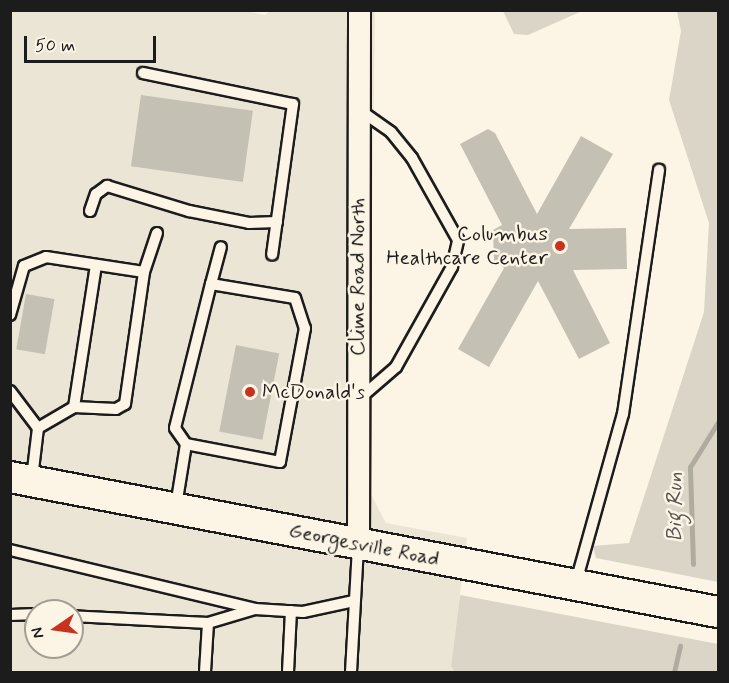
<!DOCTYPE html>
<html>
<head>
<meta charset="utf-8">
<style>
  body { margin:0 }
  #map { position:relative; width:729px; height:683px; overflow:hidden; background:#fcf5e5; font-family:Mynerve,sans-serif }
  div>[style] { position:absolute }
  .built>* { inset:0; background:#ebe5d6 }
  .green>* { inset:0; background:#dbd5c8 }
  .stream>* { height:5px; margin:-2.5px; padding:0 2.5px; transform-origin:2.5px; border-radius:2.5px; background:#b0aba1 }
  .building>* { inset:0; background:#c4c0b3; transform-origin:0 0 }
  .roads { filter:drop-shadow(2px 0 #1c1c1c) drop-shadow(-2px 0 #1c1c1c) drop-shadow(0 2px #1c1c1c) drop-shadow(0 -2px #1c1c1c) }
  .service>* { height:10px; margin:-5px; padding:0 5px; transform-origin:5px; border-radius:5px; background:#fcf5e5 }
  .minor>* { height:21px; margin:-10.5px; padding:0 10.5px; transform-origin:10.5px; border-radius:10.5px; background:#fcf5e5 }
  .secondary>* { height:30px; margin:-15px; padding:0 15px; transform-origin:15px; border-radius:15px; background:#fcf5e5 }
  .dots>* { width:16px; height:16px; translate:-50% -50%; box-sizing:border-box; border:3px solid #fcf5e5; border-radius:50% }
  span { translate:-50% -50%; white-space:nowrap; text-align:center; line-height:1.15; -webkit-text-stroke:5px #fcf5e5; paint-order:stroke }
  .poi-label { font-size:21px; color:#1c1c1c }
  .right { translate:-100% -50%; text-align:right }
  .left { translate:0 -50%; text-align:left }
  .street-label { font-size:21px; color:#1c1c1c }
  .water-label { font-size:22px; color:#575551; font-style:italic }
  .frame { position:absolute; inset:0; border:12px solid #1c1c1c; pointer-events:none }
  .north { position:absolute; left:24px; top:599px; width:60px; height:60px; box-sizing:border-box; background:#fcf5e5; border:2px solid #a29e95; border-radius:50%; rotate:257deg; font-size:16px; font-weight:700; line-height:24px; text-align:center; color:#1c1c1c }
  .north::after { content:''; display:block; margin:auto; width:21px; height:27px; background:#c8321e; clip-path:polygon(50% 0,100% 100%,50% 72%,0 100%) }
  .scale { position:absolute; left:24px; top:36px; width:132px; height:27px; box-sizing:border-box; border:3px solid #1c1c1c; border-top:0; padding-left:8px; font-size:18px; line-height:21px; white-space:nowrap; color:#1c1c1c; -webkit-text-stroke:4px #fcf5e5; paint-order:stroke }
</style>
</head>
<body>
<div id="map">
  <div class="built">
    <div style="clip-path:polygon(evenodd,241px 10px,265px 15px,271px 10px,375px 11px,368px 489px,386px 523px,467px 538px,451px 665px,455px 672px,11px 672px,10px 11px,241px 10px,36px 611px,72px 611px,72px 647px,36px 647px,36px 611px)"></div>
  </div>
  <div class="green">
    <div style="clip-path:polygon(503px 11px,582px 11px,528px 35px,514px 34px)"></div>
    <div style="clip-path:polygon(677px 11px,718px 11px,718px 582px,596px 558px,593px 546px,629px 543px,704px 312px,709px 223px,669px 100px,681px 31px)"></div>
    <div style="clip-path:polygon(460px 595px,718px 644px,718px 672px,455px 672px,451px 666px)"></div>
  </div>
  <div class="stream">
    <div style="left:693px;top:564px;width:97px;rotate:-91.8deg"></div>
    <div style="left:690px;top:467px;width:53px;rotate:-58.1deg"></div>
    <div style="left:674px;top:672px;width:27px;rotate:-77deg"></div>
  </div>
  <div class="building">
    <div style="left:141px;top:95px;width:113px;height:72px;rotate:8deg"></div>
    <div style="clip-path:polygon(488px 129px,495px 133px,537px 214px,581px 136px,613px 154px,569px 229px,626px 228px,627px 269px,573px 270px,610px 343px,579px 359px,538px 281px,489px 367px,458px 349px,504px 268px,494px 262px,493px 230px,502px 225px,460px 144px)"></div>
    <div style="left:26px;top:294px;width:29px;height:56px;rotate:10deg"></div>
    <div style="left:236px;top:345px;width:44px;height:88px;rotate:11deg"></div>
  </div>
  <div class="roads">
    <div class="service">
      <div style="left:143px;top:73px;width:153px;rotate:11.7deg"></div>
      <div style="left:293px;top:104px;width:152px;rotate:97.9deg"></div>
      <div style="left:90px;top:211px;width:18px;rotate:-71deg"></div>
      <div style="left:96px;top:194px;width:14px;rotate:-36deg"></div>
      <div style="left:107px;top:186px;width:86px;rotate:17deg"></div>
      <div style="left:189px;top:211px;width:61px;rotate:11.3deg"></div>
      <div style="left:249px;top:223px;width:28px;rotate:-2deg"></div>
      <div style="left:96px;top:265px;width:144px;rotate:98.8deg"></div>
      <div style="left:74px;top:407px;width:42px;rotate:2.7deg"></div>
      <div style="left:116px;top:409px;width:10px;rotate:-29deg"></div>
      <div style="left:125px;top:404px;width:133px;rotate:-81.8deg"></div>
      <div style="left:211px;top:284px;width:85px;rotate:9.5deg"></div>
      <div style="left:295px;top:298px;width:32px;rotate:72deg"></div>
      <div style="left:305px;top:328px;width:136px;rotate:100.6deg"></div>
      <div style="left:280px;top:462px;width:96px;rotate:-169.2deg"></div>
      <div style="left:186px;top:444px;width:19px;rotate:-125deg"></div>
      <div style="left:175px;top:428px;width:148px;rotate:-76deg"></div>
      <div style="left:211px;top:284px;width:38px;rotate:-75deg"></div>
      <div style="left:10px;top:315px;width:51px;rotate:-74.1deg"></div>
      <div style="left:24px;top:266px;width:24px;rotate:-22deg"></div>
      <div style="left:46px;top:257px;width:99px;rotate:8.7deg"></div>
      <div style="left:144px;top:272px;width:41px;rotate:-71.6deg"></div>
      <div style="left:10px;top:391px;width:46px;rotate:52.9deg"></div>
      <div style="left:38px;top:428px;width:50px;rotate:96.8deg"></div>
      <div style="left:359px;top:399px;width:49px;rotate:-40.9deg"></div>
      <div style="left:396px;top:367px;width:115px;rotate:-60.8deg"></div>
      <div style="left:452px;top:267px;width:28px;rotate:-77deg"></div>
      <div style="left:458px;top:240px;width:94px;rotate:-119.3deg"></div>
      <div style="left:412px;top:158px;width:33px;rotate:-129deg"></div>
      <div style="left:391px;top:132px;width:39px;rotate:-145deg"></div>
      <div style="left:38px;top:428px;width:42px;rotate:-30.3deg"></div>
      <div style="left:176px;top:506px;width:63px;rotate:-80.8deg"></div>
      <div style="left:10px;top:550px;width:252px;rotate:13.5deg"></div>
      <div style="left:255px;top:609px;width:49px;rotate:163.4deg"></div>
      <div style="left:208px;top:623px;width:136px;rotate:-177.1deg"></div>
      <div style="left:576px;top:582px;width:174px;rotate:-74.4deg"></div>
      <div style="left:623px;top:414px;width:247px;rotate:-81.6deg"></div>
      <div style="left:255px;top:609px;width:48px;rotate:3.6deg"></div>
      <div style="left:303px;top:612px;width:52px;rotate:-12.2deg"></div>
      <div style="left:10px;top:615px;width:26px;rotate:-2deg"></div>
      <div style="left:205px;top:672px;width:49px;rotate:-86.5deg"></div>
      <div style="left:288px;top:672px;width:61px;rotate:-87.2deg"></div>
      <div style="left:351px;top:672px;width:127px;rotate:-86.8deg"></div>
    </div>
    <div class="minor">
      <div style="left:358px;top:544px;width:534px;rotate:-89.89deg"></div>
    </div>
    <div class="secondary">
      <div style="left:10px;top:477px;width:721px;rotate:10.8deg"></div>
    </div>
  </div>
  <div class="dots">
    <div style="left:560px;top:246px;background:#c8321e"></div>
    <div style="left:250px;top:392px;background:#c8321e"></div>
  </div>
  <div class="poi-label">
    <span class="right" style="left:548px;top:246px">Columbus<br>Healthcare Center</span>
    <span class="left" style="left:262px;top:392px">McDonald's</span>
  </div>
  <div class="street-label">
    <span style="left:358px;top:277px;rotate:-90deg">Clime Road North</span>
    <span style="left:364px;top:545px;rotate:11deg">Georgesville Road</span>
  </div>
  <div class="water-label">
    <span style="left:676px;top:507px;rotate:-90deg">Big Run</span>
  </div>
  <div class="frame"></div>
  <div class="north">N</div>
  <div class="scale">50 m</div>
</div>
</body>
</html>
